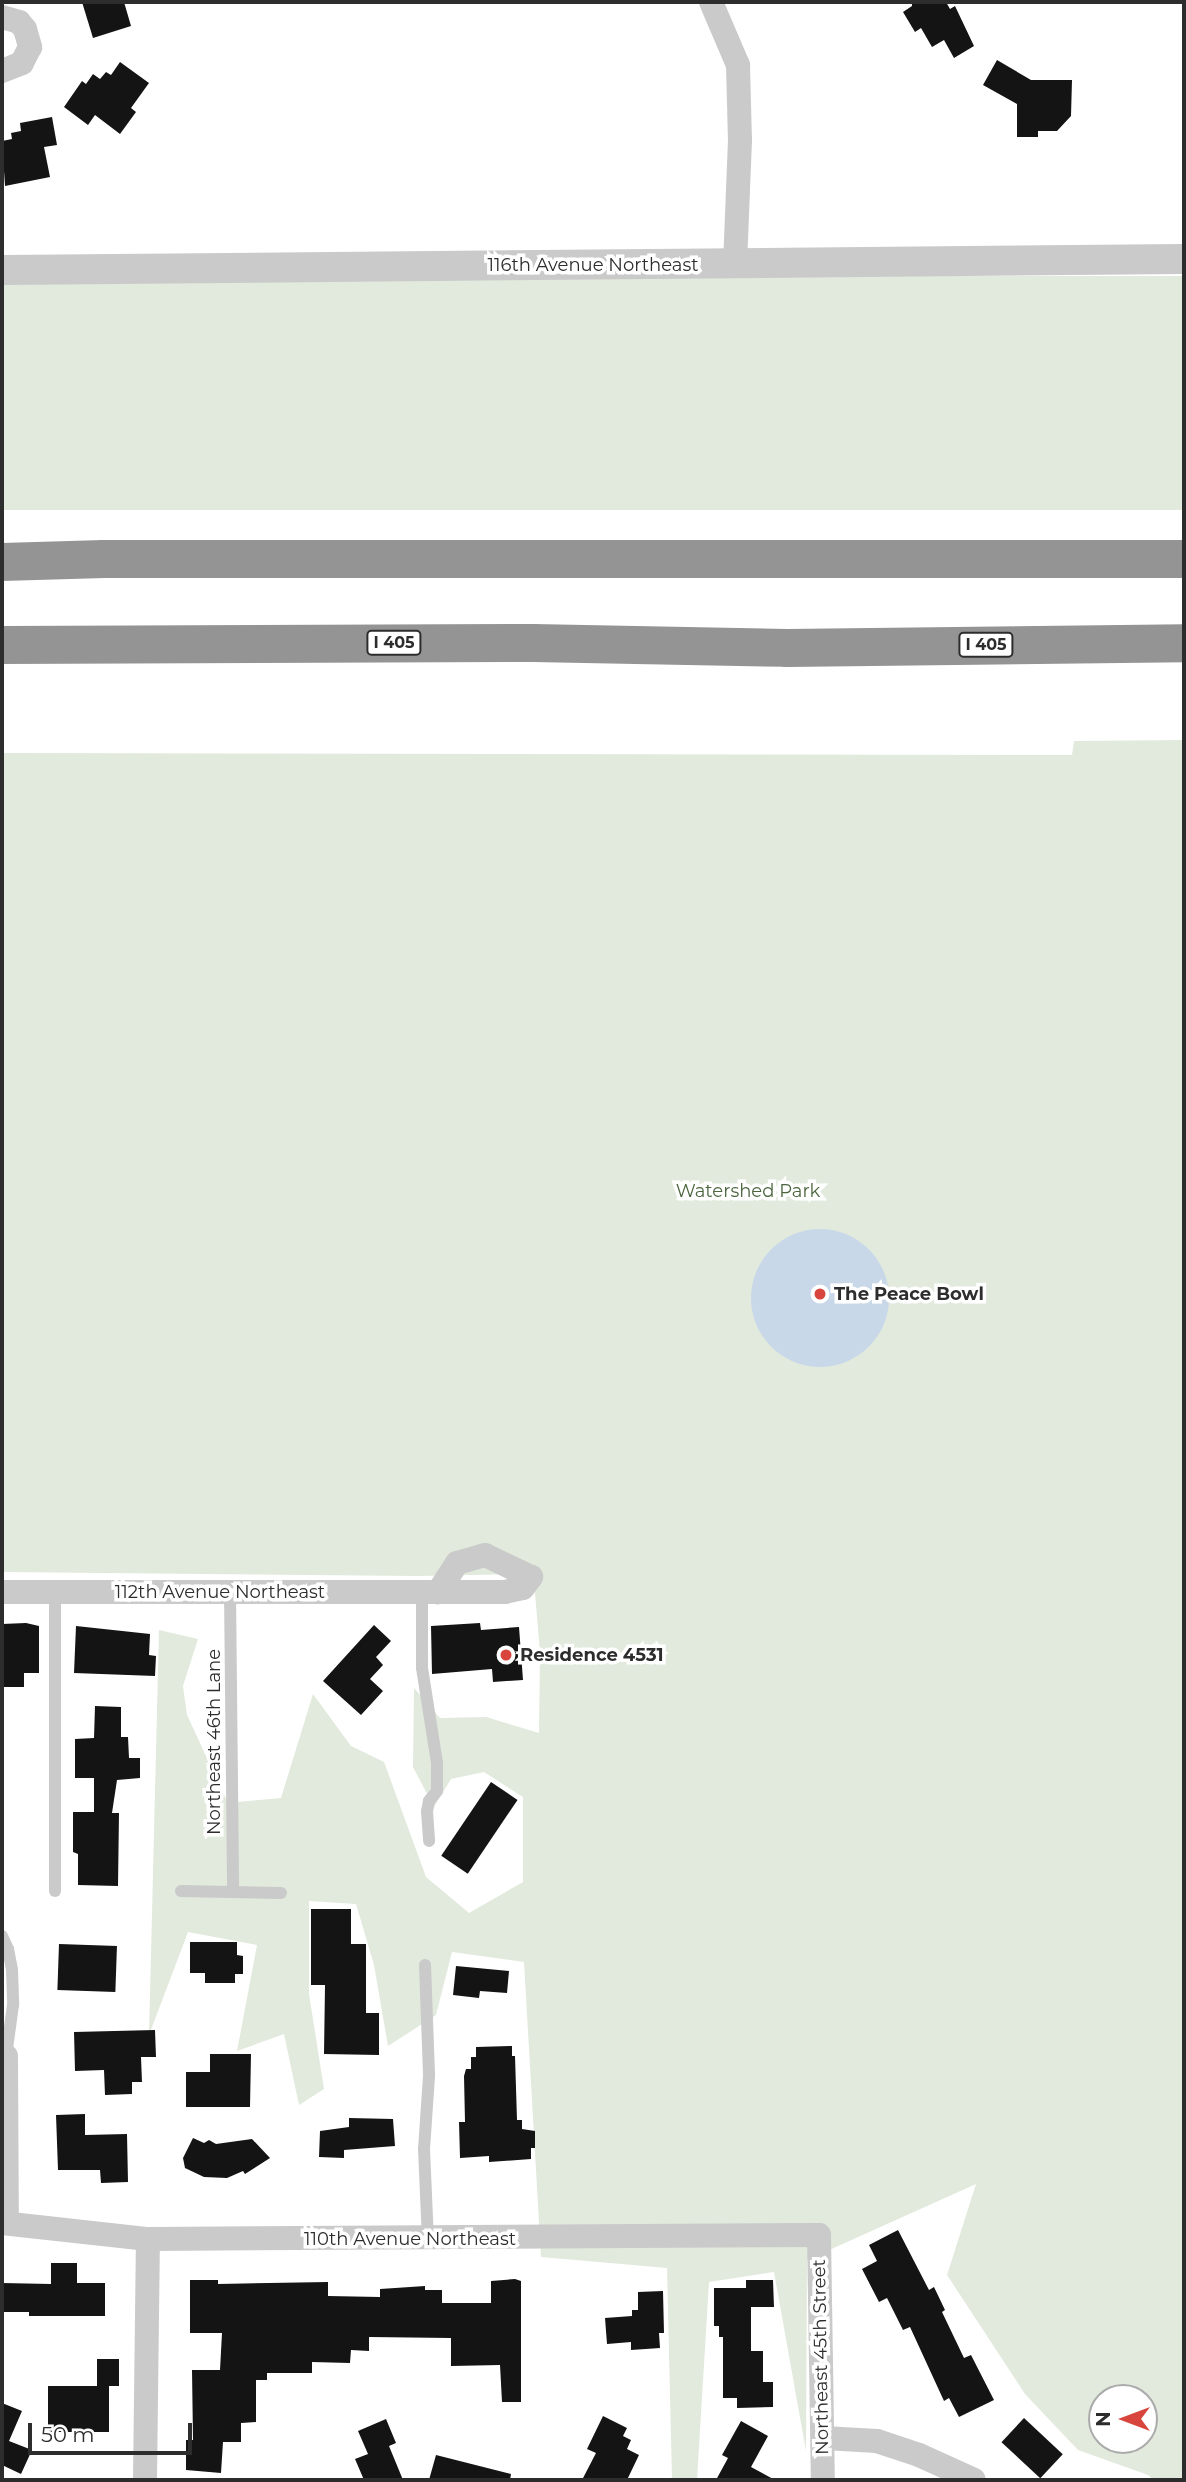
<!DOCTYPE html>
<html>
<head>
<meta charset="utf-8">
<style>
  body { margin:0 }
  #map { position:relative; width:1186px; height:2482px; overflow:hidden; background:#fff; font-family:Montserrat,sans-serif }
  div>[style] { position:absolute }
  .green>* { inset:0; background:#e1eadc; transform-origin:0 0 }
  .water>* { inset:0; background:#c9d8e8 }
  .round { border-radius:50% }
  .building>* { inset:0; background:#141414; transform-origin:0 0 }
  .service>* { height:12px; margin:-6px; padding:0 6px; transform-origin:6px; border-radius:6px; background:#cacaca }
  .minor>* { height:24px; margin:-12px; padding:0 12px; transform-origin:12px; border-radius:12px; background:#cacaca }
  .tertiary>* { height:30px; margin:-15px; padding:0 15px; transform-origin:15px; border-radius:15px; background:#cacaca }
  .motorway>* { height:38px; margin:-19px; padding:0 19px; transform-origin:19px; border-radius:19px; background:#949494 }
  .dots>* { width:19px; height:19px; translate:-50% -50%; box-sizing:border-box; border:4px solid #fff; border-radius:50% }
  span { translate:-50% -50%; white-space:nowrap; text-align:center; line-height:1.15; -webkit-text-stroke:7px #fff; paint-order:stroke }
  .shield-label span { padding:2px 5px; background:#fff; border:2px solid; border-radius:5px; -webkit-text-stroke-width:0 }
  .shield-label { font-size:16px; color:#2d2d2d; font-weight:700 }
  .street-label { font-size:18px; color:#2d2d2d }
  .park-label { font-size:18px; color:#4b653e }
  .poi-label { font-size:18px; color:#2d2d2d; font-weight:700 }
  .left { translate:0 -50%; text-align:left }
  .frame { position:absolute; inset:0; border:4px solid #2d2d2d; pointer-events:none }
  .north { position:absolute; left:1088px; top:2384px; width:70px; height:70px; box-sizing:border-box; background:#fff; border:2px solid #ababab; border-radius:50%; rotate:270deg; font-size:19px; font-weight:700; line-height:28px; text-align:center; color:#2d2d2d }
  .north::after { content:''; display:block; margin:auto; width:24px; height:32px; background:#d7453c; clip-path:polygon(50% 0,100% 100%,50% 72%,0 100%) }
  .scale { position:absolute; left:28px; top:2423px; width:164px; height:32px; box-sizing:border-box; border:4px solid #2d2d2d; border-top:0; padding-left:9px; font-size:21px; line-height:24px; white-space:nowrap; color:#2d2d2d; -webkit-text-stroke:5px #fff; paint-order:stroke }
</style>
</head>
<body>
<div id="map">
  <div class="green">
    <div style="left:1184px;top:276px;width:234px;height:1182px;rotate:90deg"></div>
    <div style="clip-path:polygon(evenodd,1184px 740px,1184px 2480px,1154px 2480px,1148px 2475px,1078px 2450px,1025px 2394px,947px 2275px,976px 2184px,807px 2260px,806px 2451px,774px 2272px,709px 2282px,697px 2480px,672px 2480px,667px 2268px,541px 2257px,524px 1962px,452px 1952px,436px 2015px,388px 2046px,374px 1965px,356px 1904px,309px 1901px,309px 1994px,324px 2089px,299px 2105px,284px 2034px,237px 2051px,257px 1945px,188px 1932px,149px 2035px,159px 1630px,198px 1639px,183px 1686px,187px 1715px,228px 1803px,281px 1798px,313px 1694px,351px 1746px,384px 1762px,426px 1877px,469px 1913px,523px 1882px,523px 1797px,484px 1772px,451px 1779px,434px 1807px,413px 1767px,414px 1688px,440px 1718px,486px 1717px,539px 1733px,540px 1652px,534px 1581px,528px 1574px,418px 1576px,2px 1572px,2px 753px,1072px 755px,1074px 741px,1184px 740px,1102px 2398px,1144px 2398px,1144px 2440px,1102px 2440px,1102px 2398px)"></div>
  </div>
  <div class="water">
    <div class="round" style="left:751px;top:1229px;width:138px;height:138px"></div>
  </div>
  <div class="building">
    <div style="clip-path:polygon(82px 2px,124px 2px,131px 26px,93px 38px)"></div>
    <div style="clip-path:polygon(912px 2px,946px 2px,950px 9px,955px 6px,974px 46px,954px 58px,944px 40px,932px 47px,921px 28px,915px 32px,903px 12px,912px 6px)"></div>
    <div style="clip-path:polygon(997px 60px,1031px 80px,1072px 80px,1071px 116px,1057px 131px,1038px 131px,1038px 137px,1017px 137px,1017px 104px,983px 85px)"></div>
    <div style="clip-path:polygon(120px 62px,149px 83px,131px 108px,136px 112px,120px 134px,95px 115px,88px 125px,64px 107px,82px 81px,86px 84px,93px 74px,100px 79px,106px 72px,111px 75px)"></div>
    <div style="clip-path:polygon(52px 117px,57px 145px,44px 147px,50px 177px,5px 186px,2px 141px,12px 139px,11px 133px,21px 131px,20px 123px)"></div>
    <div style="clip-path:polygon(26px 1623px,39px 1626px,39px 1673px,24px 1673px,24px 1687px,2px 1687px,2px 1624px)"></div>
    <div style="clip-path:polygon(480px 1623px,481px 1630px,519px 1627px,523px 1680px,493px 1682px,492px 1669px,432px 1674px,431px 1626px)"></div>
    <div style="clip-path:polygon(374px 1625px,391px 1641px,376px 1657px,383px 1665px,370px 1679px,383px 1691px,361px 1715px,323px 1681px)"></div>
    <div style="clip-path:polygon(76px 1626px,150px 1634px,149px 1655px,156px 1656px,155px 1676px,74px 1673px)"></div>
    <div style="clip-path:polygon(95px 1706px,121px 1707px,121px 1737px,128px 1737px,129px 1758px,140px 1758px,140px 1778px,117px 1780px,112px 1813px,119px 1813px,118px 1886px,78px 1885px,78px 1854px,73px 1852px,73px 1812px,94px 1812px,94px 1778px,75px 1778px,75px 1739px,94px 1738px)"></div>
    <div style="left:491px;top:1782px;width:32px;height:89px;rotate:34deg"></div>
    <div style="clip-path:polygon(311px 1909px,351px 1909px,351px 1944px,366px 1944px,366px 2013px,379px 2013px,379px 2055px,324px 2054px,325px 1985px,311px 1985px)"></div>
    <div style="clip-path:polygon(190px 1942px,237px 1942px,237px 1955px,243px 1956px,243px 1974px,235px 1974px,235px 1983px,205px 1983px,205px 1973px,190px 1973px)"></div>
    <div style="left:59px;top:1944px;width:58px;height:46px;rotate:2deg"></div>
    <div style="clip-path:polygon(456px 1966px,509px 1971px,507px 1993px,480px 1991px,479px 1998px,453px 1995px)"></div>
    <div style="clip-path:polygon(155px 2030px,156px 2057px,141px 2057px,142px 2082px,132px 2082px,132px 2094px,105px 2095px,104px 2070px,75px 2071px,74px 2032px)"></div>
    <div style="clip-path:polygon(512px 2046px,512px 2056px,515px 2056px,517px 2120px,522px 2120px,522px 2129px,535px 2131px,535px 2148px,531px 2148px,531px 2159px,489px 2162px,489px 2156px,460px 2158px,459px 2122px,465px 2122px,464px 2076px,466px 2069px,471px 2069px,471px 2057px,476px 2057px,476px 2047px)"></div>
    <div style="clip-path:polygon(210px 2054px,251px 2054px,250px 2107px,186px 2107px,186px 2072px,210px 2072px)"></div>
    <div style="clip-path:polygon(85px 2114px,85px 2135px,127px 2134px,128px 2182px,101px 2183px,100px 2170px,58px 2170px,56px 2115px)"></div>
    <div style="clip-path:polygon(349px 2118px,393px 2119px,395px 2146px,344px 2150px,344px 2158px,319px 2157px,320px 2131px,349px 2127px)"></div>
    <div style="clip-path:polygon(193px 2138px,204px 2143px,209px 2140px,216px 2144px,252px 2139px,270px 2158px,245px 2174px,243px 2171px,227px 2178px,204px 2177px,185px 2168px,183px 2158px)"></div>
    <div style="clip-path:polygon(898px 2230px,929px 2290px,934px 2287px,945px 2310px,942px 2312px,964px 2358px,971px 2355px,994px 2400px,959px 2417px,949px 2398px,944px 2401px,910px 2327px,903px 2330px,887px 2298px,879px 2302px,862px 2269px,877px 2261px,869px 2245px)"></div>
    <div style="clip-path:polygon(51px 2263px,77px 2263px,77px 2283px,105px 2283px,105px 2316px,29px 2316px,29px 2312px,2px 2312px,2px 2283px,51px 2284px)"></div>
    <div style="clip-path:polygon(515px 2279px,521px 2281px,521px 2402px,502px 2402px,500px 2365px,451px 2366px,451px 2338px,369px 2337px,369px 2351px,351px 2350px,350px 2363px,312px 2362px,312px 2373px,267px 2373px,267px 2380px,256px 2380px,256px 2422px,241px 2423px,241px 2442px,223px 2442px,221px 2473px,186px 2470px,186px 2440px,193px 2440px,192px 2370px,220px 2370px,222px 2333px,190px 2333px,190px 2280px,218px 2280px,218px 2284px,328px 2282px,328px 2296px,380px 2297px,380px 2289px,425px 2286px,425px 2290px,442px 2290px,442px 2303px,491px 2303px,491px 2281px)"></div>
    <div style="clip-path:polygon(746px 2280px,773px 2280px,774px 2307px,751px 2307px,751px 2351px,763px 2351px,763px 2382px,773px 2382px,773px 2407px,737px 2408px,737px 2398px,723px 2398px,723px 2337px,719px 2337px,719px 2326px,714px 2326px,714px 2288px,746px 2288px)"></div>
    <div style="clip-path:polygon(663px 2291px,664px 2333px,659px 2333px,660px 2348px,631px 2350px,631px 2342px,607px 2344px,605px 2318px,632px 2316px,632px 2310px,638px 2310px,638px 2292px)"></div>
    <div style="left:97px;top:2359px;width:22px;height:27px"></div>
    <div style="left:48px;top:2386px;width:61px;height:46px"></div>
    <div style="clip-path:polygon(2px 2403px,22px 2411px,9px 2441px,32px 2450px,21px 2474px,2px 2465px)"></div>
    <div style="clip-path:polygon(603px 2416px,627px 2428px,623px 2436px,631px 2440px,627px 2449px,639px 2455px,627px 2480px,582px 2480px,596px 2453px,587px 2449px)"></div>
    <div style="left:1024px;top:2418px;width:53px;height:33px;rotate:43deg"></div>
    <div style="clip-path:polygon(386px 2419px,396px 2443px,389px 2446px,403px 2480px,364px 2480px,355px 2459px,368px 2454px,358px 2431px)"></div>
    <div style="clip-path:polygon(741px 2421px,768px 2436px,751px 2467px,775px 2480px,716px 2480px,728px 2458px,722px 2455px)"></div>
    <div style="clip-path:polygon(436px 2455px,511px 2474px,510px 2480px,429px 2480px)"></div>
  </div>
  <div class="service">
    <div style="left:55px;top:1592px;width:299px;rotate:90deg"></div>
    <div style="left:230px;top:1592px;width:300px;rotate:89.4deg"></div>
    <div style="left:422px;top:1592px;width:76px;rotate:90deg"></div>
    <div style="left:422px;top:1668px;width:96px;rotate:81deg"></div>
    <div style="left:437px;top:1763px;width:28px;rotate:90deg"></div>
    <div style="left:437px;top:1791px;width:13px;rotate:129deg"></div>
    <div style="left:429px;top:1801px;width:10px;rotate:101deg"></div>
    <div style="left:427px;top:1811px;width:30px;rotate:86deg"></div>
    <div style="left:181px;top:1891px;width:100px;rotate:1.1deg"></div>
    <div style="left:2px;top:1936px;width:14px;rotate:65deg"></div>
    <div style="left:8px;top:1949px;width:21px;rotate:79deg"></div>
    <div style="left:12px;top:1970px;width:35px;rotate:88deg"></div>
    <div style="left:13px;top:2005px;width:51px;rotate:97.8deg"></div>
    <div style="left:425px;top:1965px;width:111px;rotate:87.9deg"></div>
    <div style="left:429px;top:2076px;width:73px;rotate:93.9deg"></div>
    <div style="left:424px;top:2149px;width:90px;rotate:87.5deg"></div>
  </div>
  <div class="minor">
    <div style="left:711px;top:2px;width:69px;rotate:66.8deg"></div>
    <div style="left:738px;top:65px;width:75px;rotate:88.5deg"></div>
    <div style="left:740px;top:140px;width:124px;rotate:92.3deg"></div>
    <div style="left:2px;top:17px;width:18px;rotate:16deg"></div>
    <div style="left:19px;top:22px;width:9px;rotate:49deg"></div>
    <div style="left:25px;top:29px;width:19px;rotate:74deg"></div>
    <div style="left:30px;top:47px;width:18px;rotate:117deg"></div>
    <div style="left:22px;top:63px;width:22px;rotate:158deg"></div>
    <div style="left:2px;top:1592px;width:503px"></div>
    <div style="left:505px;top:1592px;width:18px;rotate:-13deg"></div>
    <div style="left:523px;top:1588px;width:14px;rotate:-54deg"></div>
    <div style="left:531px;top:1577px;width:51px;rotate:-154.4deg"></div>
    <div style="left:485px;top:1555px;width:29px;rotate:164deg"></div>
    <div style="left:457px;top:1563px;width:35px;rotate:123deg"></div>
    <div style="left:6px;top:2056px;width:166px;rotate:89.7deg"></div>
    <div style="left:2px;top:2223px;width:147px;rotate:6.3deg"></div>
    <div style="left:148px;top:2239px;width:671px;rotate:-0.34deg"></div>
    <div style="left:819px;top:2235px;width:245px;rotate:89.1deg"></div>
    <div style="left:824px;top:2438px;width:53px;rotate:3.2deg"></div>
    <div style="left:877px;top:2441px;width:44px;rotate:18.4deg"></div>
    <div style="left:919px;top:2455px;width:60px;rotate:24.4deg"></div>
    <div style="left:145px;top:2480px;width:241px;rotate:-89.3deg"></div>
  </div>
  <div class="tertiary">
    <div style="left:2px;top:270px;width:1182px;rotate:-0.53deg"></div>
  </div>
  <div class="motorway">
    <div style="left:2px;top:562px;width:102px;rotate:-1.7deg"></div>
    <div style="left:104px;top:559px;width:1080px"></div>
    <div style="left:2px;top:645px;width:531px;rotate:-0.22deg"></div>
    <div style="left:533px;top:643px;width:254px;rotate:1.1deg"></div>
    <div style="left:787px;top:648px;width:397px;rotate:-0.7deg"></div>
  </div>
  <div class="dots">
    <div style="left:820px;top:1294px;background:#d7453c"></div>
    <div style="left:506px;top:1655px;background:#d7453c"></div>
  </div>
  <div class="shield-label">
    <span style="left:394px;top:643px">I 405</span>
    <span style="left:986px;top:645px">I 405</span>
  </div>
  <div class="street-label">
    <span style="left:593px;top:265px">116th Avenue Northeast</span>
    <span style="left:220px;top:1592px">112th Avenue Northeast</span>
    <span style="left:214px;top:1742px;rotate:-90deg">Northeast 46th Lane</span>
    <span style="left:410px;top:2239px">110th Avenue Northeast</span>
    <span style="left:821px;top:2357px;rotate:-91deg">Northeast 45th Street</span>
  </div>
  <div class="park-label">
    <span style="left:748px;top:1191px">Watershed Park</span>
  </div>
  <div class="poi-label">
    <span class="left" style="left:834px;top:1294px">The Peace Bowl</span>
    <span class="left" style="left:520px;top:1655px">Residence 4531</span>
  </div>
  <div class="frame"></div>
  <div class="north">N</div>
  <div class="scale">50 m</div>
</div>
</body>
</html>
